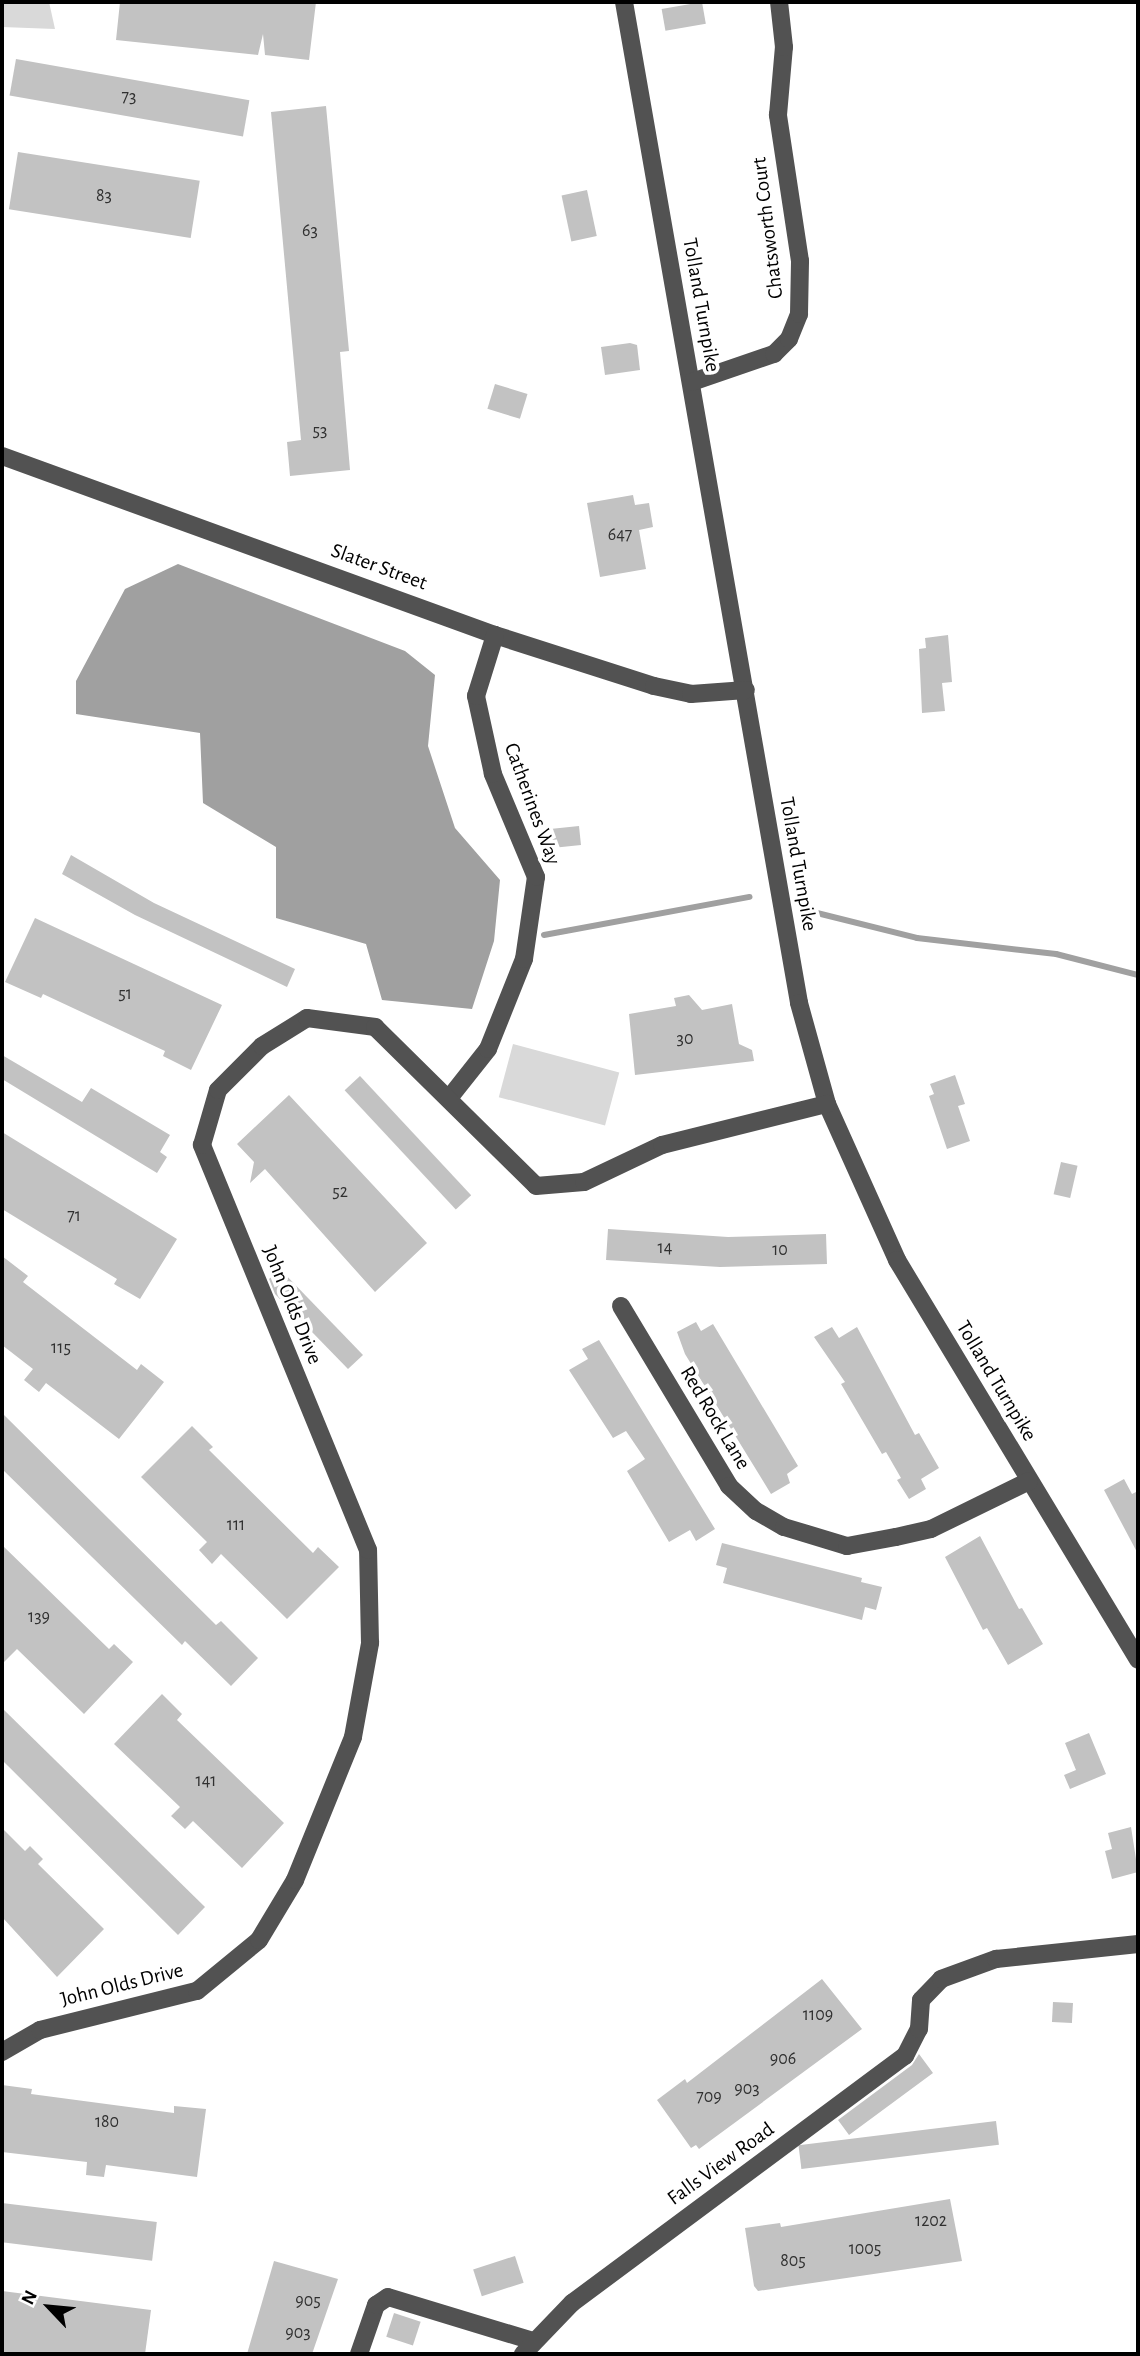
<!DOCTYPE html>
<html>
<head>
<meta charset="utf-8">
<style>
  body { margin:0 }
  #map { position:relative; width:1140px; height:2356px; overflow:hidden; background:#fff; font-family:"Alegreya Sans",sans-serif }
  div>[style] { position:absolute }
  .green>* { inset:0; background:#d9d9d9; transform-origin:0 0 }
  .water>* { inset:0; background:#a0a0a0 }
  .stream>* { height:6px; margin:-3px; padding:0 3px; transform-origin:3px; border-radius:3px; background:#a0a0a0 }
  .building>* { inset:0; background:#c2c2c2; transform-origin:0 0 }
  .minor>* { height:18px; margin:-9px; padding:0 9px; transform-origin:9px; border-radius:9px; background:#525252 }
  span { translate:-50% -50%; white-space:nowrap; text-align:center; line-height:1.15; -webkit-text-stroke:7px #fff; paint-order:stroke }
  .number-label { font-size:18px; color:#303030 }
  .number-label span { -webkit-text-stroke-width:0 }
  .street-label { font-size:21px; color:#000 }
  .frame { position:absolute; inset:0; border:4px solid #000; pointer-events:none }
  .north { position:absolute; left:14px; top:2272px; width:70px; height:70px; -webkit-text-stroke:5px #fff; paint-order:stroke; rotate:296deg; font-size:19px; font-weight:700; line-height:28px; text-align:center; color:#000 }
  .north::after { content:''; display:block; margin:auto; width:24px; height:32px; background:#000; clip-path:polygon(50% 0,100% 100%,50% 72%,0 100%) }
</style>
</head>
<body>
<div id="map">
  <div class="green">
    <div style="clip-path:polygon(2px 2px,49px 2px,55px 29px,2px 27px)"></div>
    <div style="left:513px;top:1044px;width:110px;height:55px;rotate:15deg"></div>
  </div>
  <div class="water">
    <div style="clip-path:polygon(178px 564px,405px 651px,435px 675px,428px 746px,455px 828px,500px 880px,494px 941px,472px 1009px,382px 1000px,366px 944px,276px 918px,276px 847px,203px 803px,200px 733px,76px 714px,76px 681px,125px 589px)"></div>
  </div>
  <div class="stream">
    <div style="left:813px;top:912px;width:107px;rotate:14deg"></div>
    <div style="left:917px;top:938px;width:140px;rotate:6.6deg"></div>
    <div style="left:1056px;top:954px;width:85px;rotate:14.4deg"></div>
    <div style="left:544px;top:935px;width:209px;rotate:-10.5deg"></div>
  </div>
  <div class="building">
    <div style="clip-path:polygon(120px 2px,316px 2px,309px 60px,265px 55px,263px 34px,258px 55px,116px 40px)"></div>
    <div style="left:702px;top:2px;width:22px;height:41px;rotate:80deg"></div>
    <div style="left:16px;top:59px;width:237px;height:37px;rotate:10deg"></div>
    <div style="clip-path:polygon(326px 106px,349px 351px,340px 352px,350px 470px,290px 476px,287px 442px,301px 440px,271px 112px)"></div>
    <div style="left:18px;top:152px;width:184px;height:58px;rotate:9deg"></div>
    <div style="left:587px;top:190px;width:47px;height:26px;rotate:78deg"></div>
    <div style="clip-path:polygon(630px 343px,637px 345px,640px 370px,605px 375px,601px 347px)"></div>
    <div style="left:495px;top:384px;width:34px;height:26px;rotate:17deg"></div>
    <div style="clip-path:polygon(633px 495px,635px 505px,649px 503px,653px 527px,639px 530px,646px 569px,600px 577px,587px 503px)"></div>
    <div style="clip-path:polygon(948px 635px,952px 682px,942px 683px,945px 711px,922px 713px,919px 649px,926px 648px,925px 638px)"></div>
    <div style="left:579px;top:826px;width:19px;height:29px;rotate:84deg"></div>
    <div style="clip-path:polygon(71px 855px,154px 903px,295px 969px,287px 987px,135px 915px,62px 874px)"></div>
    <div style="clip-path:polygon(35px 918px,222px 1005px,191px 1070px,163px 1056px,165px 1051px,43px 994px,41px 998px,5px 982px)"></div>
    <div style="clip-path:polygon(689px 995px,702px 1010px,732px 1004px,739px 1044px,752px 1050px,754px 1061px,635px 1075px,629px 1014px,676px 1006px,674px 998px)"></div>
    <div style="clip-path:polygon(2px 1055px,82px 1102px,91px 1088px,170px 1135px,160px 1152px,167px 1157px,157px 1173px,2px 1079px)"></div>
    <div style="clip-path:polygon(955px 1075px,965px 1104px,958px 1106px,970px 1141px,947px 1149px,929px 1096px,934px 1094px,930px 1084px)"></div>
    <div style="left:360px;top:1076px;width:163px;height:21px;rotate:47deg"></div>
    <div style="clip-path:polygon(289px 1095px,427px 1243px,375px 1292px,265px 1169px,250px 1183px,254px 1162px,237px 1144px)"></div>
    <div style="clip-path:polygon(2px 1132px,177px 1239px,140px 1299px,114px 1284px,117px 1279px,2px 1209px)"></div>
    <div style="left:1061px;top:1162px;width:17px;height:33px;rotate:13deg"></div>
    <div style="clip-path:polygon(608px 1229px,728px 1237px,826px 1234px,827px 1264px,720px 1267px,606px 1260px)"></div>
    <div style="clip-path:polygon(2px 1256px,28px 1276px,23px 1282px,137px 1370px,141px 1364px,164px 1382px,119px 1439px,46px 1383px,39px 1392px,24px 1380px,33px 1369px,2px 1345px)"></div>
    <div style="clip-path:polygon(280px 1269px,363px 1355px,348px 1369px,275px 1294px,269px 1279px)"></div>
    <div style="clip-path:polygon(696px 1322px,701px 1331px,713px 1324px,798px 1466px,787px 1474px,790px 1483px,771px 1494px,685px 1354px,677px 1332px)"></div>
    <div style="clip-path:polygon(832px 1327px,839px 1338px,857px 1327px,915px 1435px,919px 1433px,939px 1468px,921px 1479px,926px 1489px,909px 1499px,897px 1480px,901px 1478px,886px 1452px,882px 1454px,841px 1384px,845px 1382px,814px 1337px)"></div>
    <div style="clip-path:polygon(599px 1340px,715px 1529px,696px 1541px,690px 1530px,669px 1542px,627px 1471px,645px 1459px,626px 1431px,613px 1438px,569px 1370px,588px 1359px,582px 1349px)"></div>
    <div style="clip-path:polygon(2px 1413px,216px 1625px,221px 1621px,258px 1658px,231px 1686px,185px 1641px,182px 1645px,2px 1469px)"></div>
    <div style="clip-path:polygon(192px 1426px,213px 1447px,209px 1450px,313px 1553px,318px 1547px,339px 1567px,287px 1619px,221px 1554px,212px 1564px,199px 1550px,207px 1542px,141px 1477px)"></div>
    <div style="clip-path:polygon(1124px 1479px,1132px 1494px,1138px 1491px,1138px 1554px,1104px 1490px)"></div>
    <div style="clip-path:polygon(980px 1536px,1019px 1609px,1022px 1608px,1043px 1644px,1008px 1665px,987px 1628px,983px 1630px,945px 1557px)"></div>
    <div style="clip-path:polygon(722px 1543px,862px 1578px,861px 1582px,882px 1587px,876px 1610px,865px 1607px,862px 1620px,723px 1583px,727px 1568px,716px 1565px)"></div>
    <div style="clip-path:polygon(2px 1545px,109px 1649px,114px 1644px,133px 1662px,84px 1714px,17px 1649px,2px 1664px)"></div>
    <div style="clip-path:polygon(162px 1694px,182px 1714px,177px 1720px,284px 1823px,242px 1868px,193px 1821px,185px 1829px,171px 1816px,180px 1807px,114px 1744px)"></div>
    <div style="clip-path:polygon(2px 1708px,205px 1907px,178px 1935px,2px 1760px)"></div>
    <div style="clip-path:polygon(1089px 1733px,1106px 1774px,1070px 1789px,1064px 1775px,1076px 1770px,1065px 1743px)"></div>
    <div style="clip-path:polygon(1131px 1827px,1138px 1872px,1112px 1879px,1105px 1851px,1112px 1849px,1108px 1833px)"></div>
    <div style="clip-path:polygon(2px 1828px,25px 1851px,30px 1846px,43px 1859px,38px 1864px,104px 1929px,57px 1977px,2px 1917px)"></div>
    <div style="clip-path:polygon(822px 1979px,862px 2029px,699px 2149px,696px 2145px,691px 2148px,657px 2100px,685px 2079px,687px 2083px)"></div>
    <div style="left:1053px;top:2002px;width:20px;height:20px;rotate:3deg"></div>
    <div style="clip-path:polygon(919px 2054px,933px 2073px,849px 2135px,838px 2120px,912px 2065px)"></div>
    <div style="clip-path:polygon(2px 2085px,32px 2089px,31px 2094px,174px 2113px,174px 2106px,206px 2109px,197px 2177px,106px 2165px,104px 2177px,86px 2175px,87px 2162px,2px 2152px)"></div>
    <div style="left:996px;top:2121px;width:24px;height:199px;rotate:83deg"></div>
    <div style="clip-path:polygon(950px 2199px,962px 2261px,758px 2291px,754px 2286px,745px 2228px,780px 2223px,781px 2227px)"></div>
    <div style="left:2px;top:2203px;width:156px;height:39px;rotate:7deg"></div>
    <div style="left:515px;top:2256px;width:28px;height:44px;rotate:72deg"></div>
    <div style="clip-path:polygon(274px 2261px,338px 2279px,312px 2354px,247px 2354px)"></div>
    <div style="clip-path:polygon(2px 2291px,151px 2310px,145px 2354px,2px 2352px)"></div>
    <div style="left:394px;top:2313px;width:28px;height:25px;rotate:18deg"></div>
  </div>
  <div class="minor">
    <div style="left:624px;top:2px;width:1016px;rotate:80.08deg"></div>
    <div style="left:799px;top:1003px;width:105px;rotate:74.5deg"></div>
    <div style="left:827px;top:1104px;width:171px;rotate:65.8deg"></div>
    <div style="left:897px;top:1260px;width:467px;rotate:58.9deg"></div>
    <div style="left:692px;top:382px;width:87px;rotate:-18.9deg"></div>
    <div style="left:774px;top:354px;width:21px;rotate:-45deg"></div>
    <div style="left:789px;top:339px;width:27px;rotate:-68deg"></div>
    <div style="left:799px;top:314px;width:53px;rotate:-88.9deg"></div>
    <div style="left:800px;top:261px;width:148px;rotate:-98.6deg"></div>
    <div style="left:778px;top:115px;width:68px;rotate:-85deg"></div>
    <div style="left:784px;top:47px;width:45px;rotate:-96.3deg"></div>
    <div style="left:2px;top:456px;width:524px;rotate:19.96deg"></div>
    <div style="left:495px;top:635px;width:167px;rotate:17.8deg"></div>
    <div style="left:654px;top:686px;width:38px;rotate:12deg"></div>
    <div style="left:691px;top:694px;width:55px;rotate:-4.2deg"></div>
    <div style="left:450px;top:1097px;width:61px;rotate:-51.6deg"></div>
    <div style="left:488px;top:1049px;width:97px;rotate:-68.2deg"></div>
    <div style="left:524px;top:959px;width:83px;rotate:-81.7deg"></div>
    <div style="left:536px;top:877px;width:112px;rotate:-112.7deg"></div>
    <div style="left:493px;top:774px;width:80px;rotate:-102.3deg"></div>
    <div style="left:476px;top:696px;width:64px;rotate:-72.7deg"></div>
    <div style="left:621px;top:1306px;width:210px;rotate:59deg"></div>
    <div style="left:729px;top:1486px;width:37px;rotate:43deg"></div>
    <div style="left:756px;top:1511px;width:32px;rotate:30deg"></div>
    <div style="left:784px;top:1527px;width:66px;rotate:16.8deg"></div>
    <div style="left:847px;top:1546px;width:50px;rotate:-10.4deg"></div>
    <div style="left:896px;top:1537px;width:36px;rotate:-13deg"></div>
    <div style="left:931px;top:1529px;width:109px;rotate:-26.1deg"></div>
    <div style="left:2px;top:2052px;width:44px;rotate:-30.1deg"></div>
    <div style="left:40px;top:2030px;width:162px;rotate:-14deg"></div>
    <div style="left:197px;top:1991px;width:80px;rotate:-39.4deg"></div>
    <div style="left:259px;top:1940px;width:70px;rotate:-59deg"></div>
    <div style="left:295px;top:1880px;width:154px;rotate:-67.9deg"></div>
    <div style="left:353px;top:1737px;width:96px;rotate:-79.7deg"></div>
    <div style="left:370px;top:1643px;width:93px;rotate:-91.2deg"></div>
    <div style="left:368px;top:1550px;width:438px;rotate:-112.3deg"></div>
    <div style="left:202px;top:1145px;width:57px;rotate:-73.8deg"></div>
    <div style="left:218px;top:1090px;width:62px;rotate:-45deg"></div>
    <div style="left:262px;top:1046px;width:53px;rotate:-31.9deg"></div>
    <div style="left:307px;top:1018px;width:69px;rotate:7.5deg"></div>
    <div style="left:375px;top:1027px;width:226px;rotate:44.6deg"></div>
    <div style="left:536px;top:1186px;width:48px;rotate:-4.8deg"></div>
    <div style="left:584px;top:1182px;width:86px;rotate:-25.4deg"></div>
    <div style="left:662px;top:1145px;width:170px;rotate:-14deg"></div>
    <div style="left:359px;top:2354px;width:52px;rotate:-70.9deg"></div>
    <div style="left:376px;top:2305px;width:14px;rotate:-34deg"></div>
    <div style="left:388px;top:2297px;width:152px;rotate:16.9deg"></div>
    <div style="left:523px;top:2354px;width:71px;rotate:-46.1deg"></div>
    <div style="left:572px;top:2303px;width:415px;rotate:-36.6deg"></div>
    <div style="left:905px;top:2056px;width:30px;rotate:-63deg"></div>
    <div style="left:919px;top:2029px;width:29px;rotate:-86deg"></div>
    <div style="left:921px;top:2000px;width:29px;rotate:-46deg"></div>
    <div style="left:941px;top:1979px;width:59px;rotate:-20deg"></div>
    <div style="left:996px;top:1959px;width:143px;rotate:-6deg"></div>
  </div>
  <div class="number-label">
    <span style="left:129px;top:97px">73</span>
    <span style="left:104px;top:196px">83</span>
    <span style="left:310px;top:231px">63</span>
    <span style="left:320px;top:431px">53</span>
    <span style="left:620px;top:535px">647</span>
    <span style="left:125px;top:994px">51</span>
    <span style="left:685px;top:1039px">30</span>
    <span style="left:340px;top:1192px">52</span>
    <span style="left:74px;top:1216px">71</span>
    <span style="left:665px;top:1248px">14</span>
    <span style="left:780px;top:1250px">10</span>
    <span style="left:61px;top:1348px">115</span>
    <span style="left:236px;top:1525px">111</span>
    <span style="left:39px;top:1617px">139</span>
    <span style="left:206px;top:1781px">141</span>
    <span style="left:818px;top:2015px">1109</span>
    <span style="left:783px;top:2059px">906</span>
    <span style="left:747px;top:2089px">903</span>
    <span style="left:709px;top:2097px">709</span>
    <span style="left:107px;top:2122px">180</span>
    <span style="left:931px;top:2221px">1202</span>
    <span style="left:865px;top:2249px">1005</span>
    <span style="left:793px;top:2261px">805</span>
    <span style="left:308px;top:2301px">905</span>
    <span style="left:298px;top:2333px">903</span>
  </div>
  <div class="street-label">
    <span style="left:768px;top:228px;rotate:-97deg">Chatsworth Court</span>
    <span style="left:701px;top:305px;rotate:80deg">Tolland Turnpike</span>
    <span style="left:379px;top:567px;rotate:20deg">Slater Street</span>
    <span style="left:532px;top:804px;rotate:70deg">Catherines Way</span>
    <span style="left:798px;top:864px;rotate:80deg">Tolland Turnpike</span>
    <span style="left:292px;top:1305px;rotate:68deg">John Olds Drive</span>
    <span style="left:996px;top:1381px;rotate:59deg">Tolland Turnpike</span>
    <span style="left:715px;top:1418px;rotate:59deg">Red Rock Lane</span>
    <span style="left:122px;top:1985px;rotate:-14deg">John Olds Drive</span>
    <span style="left:721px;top:2164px;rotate:-36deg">Falls View Road</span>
  </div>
  <div class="frame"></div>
  <div class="north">N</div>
</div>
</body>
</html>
